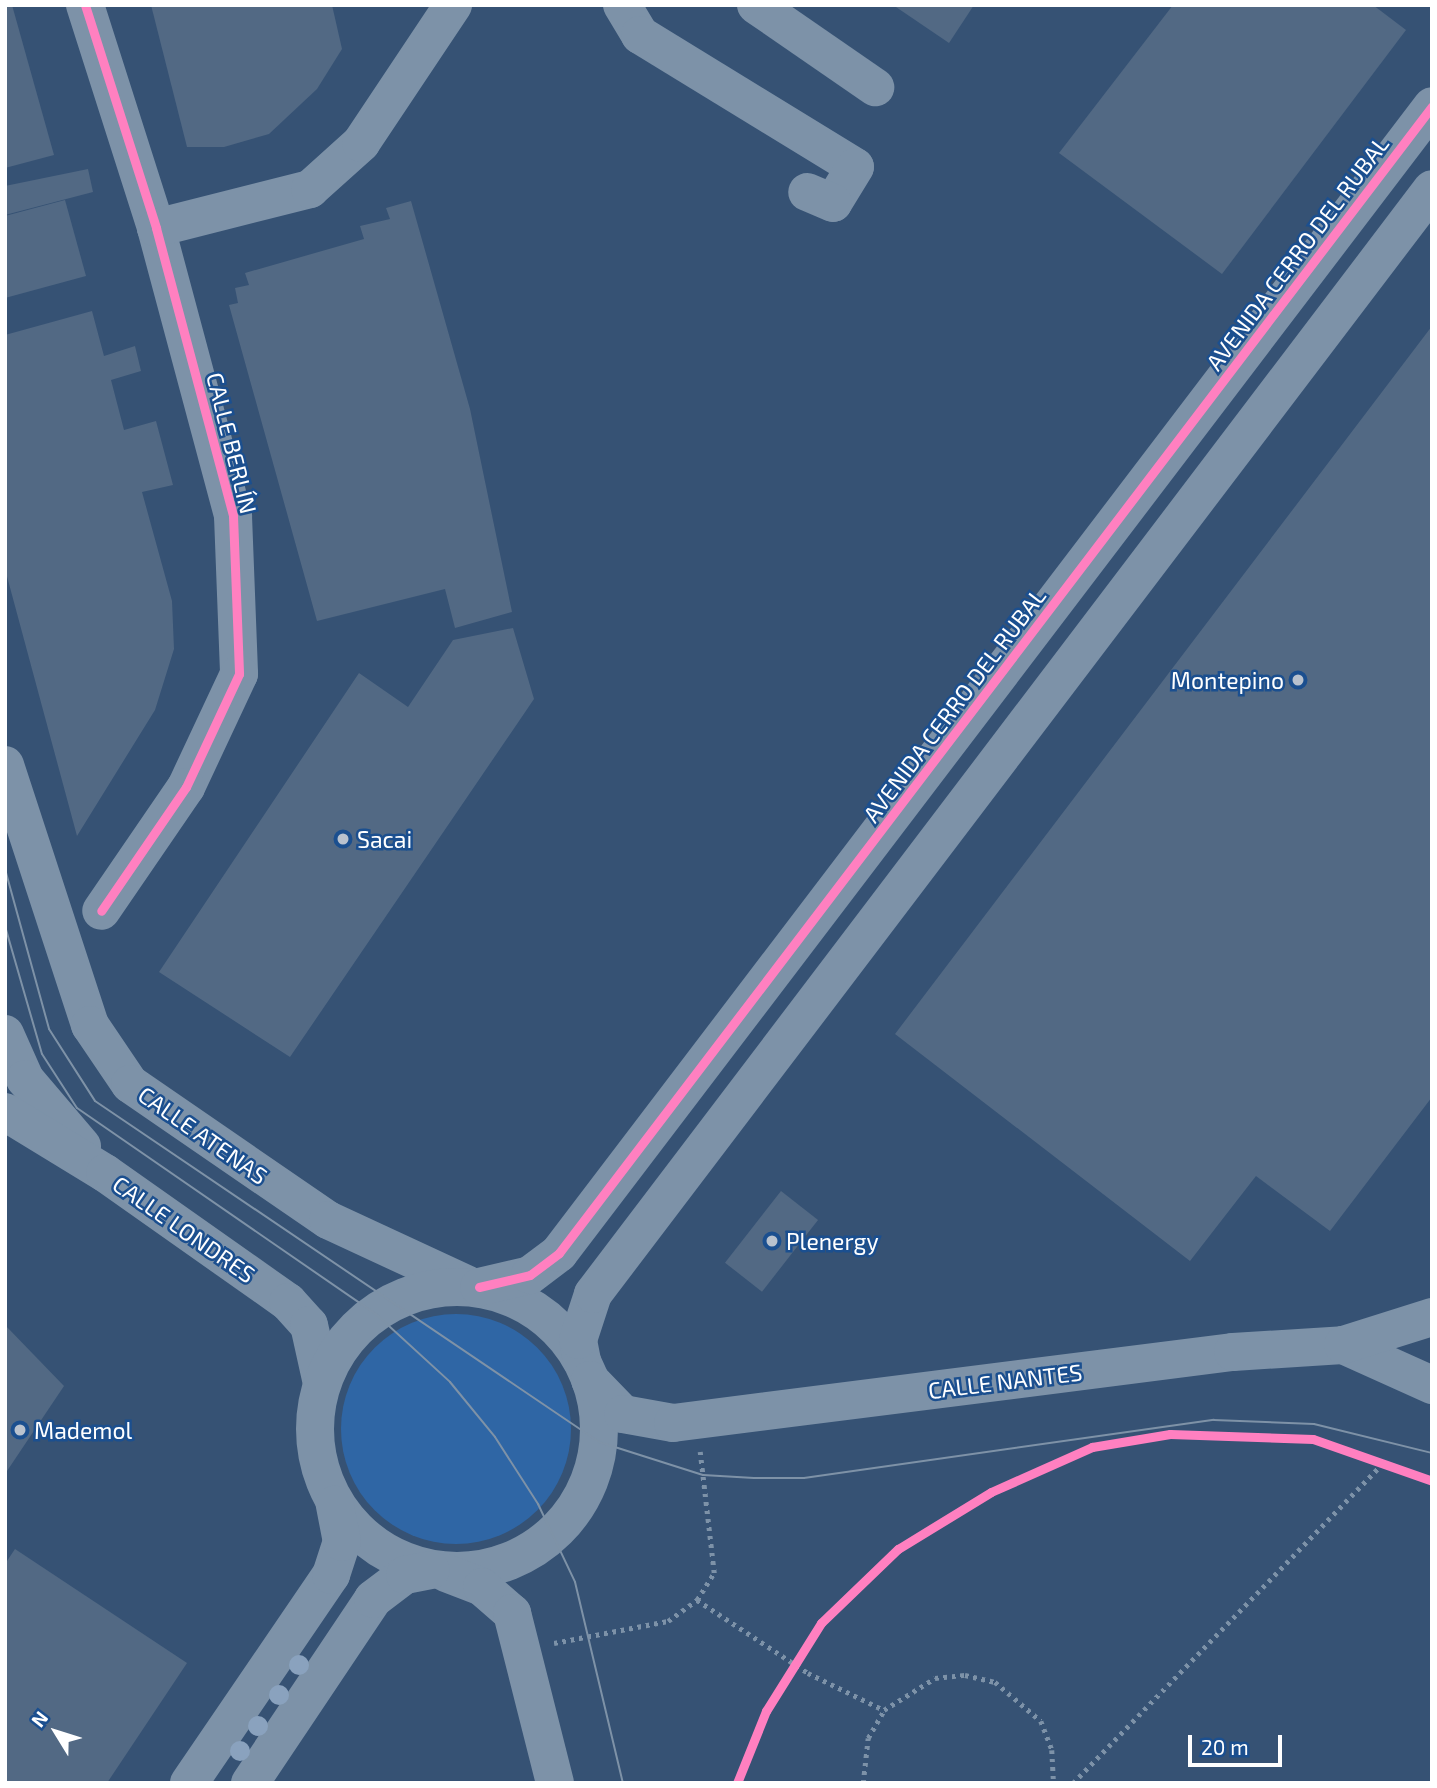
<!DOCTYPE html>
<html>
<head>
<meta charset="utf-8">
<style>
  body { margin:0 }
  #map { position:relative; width:1437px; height:1788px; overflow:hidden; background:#365274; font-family:"Exo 2",sans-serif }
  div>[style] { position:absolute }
  .green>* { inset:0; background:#2f66a5 }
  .round { border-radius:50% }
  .building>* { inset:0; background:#526984; transform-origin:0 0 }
  .path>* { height:4.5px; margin-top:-2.25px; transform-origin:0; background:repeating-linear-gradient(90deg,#7d92a8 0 3.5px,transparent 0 8.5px) }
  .minor>* { height:38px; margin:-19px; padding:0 19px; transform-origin:19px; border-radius:19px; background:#7d92a8 }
  .minor>.ring { margin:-19px; padding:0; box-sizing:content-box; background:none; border:38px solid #7d92a8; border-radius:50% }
  .tram>* { height:2px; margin:-1px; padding:0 1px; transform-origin:1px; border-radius:1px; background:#7e92a7 }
  .cycleway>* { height:9px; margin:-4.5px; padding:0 4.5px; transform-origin:4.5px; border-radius:4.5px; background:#ff80c0 }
  .trees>* { width:20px; height:20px; margin:-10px; border-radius:50%; background:#8aa2be }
  .dots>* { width:19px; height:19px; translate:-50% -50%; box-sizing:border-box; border:4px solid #1b4f8f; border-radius:50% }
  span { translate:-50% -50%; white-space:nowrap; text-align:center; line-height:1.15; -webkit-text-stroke:5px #1b4f8f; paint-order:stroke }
  .street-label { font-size:23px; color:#fff }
  .poi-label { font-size:23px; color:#fff }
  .right { translate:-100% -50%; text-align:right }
  .left { translate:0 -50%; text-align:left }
  .frame { position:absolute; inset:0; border:7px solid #fff; pointer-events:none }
  .north { position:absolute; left:21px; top:1697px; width:70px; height:70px; -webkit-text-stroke:5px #1b4f8f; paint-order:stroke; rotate:308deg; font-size:19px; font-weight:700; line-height:28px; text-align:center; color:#fff }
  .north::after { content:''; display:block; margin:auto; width:24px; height:32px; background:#fff; clip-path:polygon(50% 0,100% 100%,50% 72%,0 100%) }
  .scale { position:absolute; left:1188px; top:1735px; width:94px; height:32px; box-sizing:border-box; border:4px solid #fff; border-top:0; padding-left:9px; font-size:21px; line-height:24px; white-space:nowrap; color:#fff; -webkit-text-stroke:5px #1b4f8f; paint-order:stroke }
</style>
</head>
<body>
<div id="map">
  <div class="green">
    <div class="round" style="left:341px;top:1314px;width:230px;height:230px"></div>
  </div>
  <div class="building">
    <div style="clip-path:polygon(5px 5px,12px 5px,54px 155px,5px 168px)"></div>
    <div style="clip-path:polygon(151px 5px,332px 5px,342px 49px,317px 89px,269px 134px,224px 147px,187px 147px)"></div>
    <div style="clip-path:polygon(893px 5px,974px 5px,949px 43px)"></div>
    <div style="clip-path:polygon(1173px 5px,1373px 5px,1406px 30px,1222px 274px,1059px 153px)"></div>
    <div style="clip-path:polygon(88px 169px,93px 192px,5px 215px,5px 186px)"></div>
    <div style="clip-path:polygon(65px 200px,86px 276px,5px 298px,5px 216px)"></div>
    <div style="clip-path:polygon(411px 201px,470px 409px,512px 612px,455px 628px,445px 589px,317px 621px,229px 305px,238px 303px,235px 288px,249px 285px,245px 273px,364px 239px,360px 226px,390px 219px,386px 208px)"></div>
    <div style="clip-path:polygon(92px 311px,104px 356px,135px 346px,141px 371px,111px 380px,124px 430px,156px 421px,173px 485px,142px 492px,172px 601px,174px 649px,155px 710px,77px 836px,5px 569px,5px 335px)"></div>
    <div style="clip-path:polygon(1432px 326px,1432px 1097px,1330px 1231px,1256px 1176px,1190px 1261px,895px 1034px)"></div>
    <div style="clip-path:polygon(513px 628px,534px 699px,290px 1057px,159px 972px,359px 673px,408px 707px,453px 640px)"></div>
    <div style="left:781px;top:1191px;width:47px;height:91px;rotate:38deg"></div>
    <div style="clip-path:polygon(5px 1325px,64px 1386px,5px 1474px)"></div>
    <div style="clip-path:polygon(15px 1549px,187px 1663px,107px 1783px,5px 1783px,5px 1564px)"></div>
  </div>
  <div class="path">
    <div style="left:697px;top:1600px;width:32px;rotate:-58deg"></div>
    <div style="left:714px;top:1573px;width:122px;rotate:-96.6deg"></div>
    <div style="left:554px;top:1643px;width:116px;rotate:-10.9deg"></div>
    <div style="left:668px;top:1621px;width:36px;rotate:-36deg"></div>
    <div style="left:697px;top:1600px;width:133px;rotate:33.3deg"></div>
    <div style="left:808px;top:1673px;width:85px;rotate:26deg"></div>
    <div style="left:863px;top:1783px;width:45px;rotate:-83.7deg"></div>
    <div style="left:868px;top:1738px;width:32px;rotate:-60deg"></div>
    <div style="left:884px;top:1710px;width:60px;rotate:-32.1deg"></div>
    <div style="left:935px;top:1678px;width:30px;rotate:-6deg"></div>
    <div style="left:965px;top:1675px;width:31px;rotate:13deg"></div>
    <div style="left:995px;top:1682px;width:60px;rotate:40.3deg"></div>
    <div style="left:1041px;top:1721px;width:31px;rotate:69deg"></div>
    <div style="left:1052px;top:1750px;width:33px;rotate:87deg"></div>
    <div style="left:1073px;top:1783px;width:450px;rotate:-45.9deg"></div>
  </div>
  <div class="minor">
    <div style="left:85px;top:5px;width:234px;rotate:72.3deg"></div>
    <div style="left:156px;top:228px;width:298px;rotate:75deg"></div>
    <div style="left:233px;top:516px;width:158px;rotate:87.8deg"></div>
    <div style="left:239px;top:674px;width:125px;rotate:115.1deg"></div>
    <div style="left:186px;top:787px;width:150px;rotate:124.4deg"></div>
    <div style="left:622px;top:5px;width:35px;rotate:59deg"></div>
    <div style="left:640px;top:35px;width:252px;rotate:31.5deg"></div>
    <div style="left:855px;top:167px;width:42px;rotate:121.4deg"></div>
    <div style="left:833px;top:203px;width:28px;rotate:-157deg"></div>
    <div style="left:756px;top:5px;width:145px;rotate:34.6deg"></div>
    <div style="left:156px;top:228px;width:159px;rotate:-14.2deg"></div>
    <div style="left:310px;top:189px;width:69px;rotate:-42deg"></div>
    <div style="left:361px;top:143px;width:166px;rotate:-56.3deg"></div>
    <div style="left:5px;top:765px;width:274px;rotate:71.9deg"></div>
    <div style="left:90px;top:1025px;width:71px;rotate:55.9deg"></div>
    <div style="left:130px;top:1084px;width:240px;rotate:34.5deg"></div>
    <div style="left:328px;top:1220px;width:154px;rotate:24.9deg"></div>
    <div style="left:5px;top:1034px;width:49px;rotate:66deg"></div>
    <div style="left:25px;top:1079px;width:88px;rotate:49.6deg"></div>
    <div style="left:5px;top:1112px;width:117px;rotate:31.4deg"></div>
    <div style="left:105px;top:1173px;width:224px;rotate:35.2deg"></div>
    <div style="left:288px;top:1302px;width:31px;rotate:48deg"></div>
    <div style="left:309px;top:1325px;width:55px;rotate:77.5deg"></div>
    <div class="ring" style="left:315px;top:1287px;width:246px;height:246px"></div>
    <div style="left:479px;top:1287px;width:52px;rotate:-13.2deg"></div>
    <div style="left:530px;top:1275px;width:36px;rotate:-37deg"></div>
    <div style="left:559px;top:1253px;width:1441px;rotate:-52.72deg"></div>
    <div style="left:1343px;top:1345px;width:98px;rotate:24.2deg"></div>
    <div style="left:582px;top:1361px;width:21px;rotate:-101deg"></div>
    <div style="left:578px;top:1340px;width:48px;rotate:-71.9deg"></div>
    <div style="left:593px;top:1294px;width:1387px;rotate:-52.79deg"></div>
    <div style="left:590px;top:1380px;width:47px;rotate:45.9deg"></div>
    <div style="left:623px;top:1414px;width:51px;rotate:10.2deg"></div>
    <div style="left:673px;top:1423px;width:564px;rotate:-7.23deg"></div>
    <div style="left:1233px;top:1352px;width:110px;rotate:-3.6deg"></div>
    <div style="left:1343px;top:1345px;width:93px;rotate:-17.5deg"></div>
    <div style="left:446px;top:1573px;width:39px;rotate:21deg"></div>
    <div style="left:482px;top:1587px;width:40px;rotate:41deg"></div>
    <div style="left:512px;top:1613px;width:175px;rotate:75.8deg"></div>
    <div style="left:189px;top:1783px;width:252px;rotate:-55.7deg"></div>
    <div style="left:331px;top:1575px;width:35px;rotate:-72deg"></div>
    <div style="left:342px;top:1542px;width:38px;rotate:-101deg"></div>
    <div style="left:250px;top:1783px;width:221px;rotate:-56.2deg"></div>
    <div style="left:373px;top:1599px;width:40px;rotate:-37deg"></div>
    <div style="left:405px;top:1575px;width:26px;rotate:-11deg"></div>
  </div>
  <div class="tram">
    <div style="left:5px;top:869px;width:166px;rotate:74.6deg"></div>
    <div style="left:49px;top:1029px;width:85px;rotate:57.4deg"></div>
    <div style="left:95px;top:1101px;width:609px;rotate:34.08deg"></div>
    <div style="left:599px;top:1442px;width:109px;rotate:17.6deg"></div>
    <div style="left:703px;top:1475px;width:51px;rotate:3.4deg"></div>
    <div style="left:754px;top:1478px;width:50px"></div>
    <div style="left:804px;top:1478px;width:414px;rotate:-8.1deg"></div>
    <div style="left:1214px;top:1420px;width:100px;rotate:2.3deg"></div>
    <div style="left:1314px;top:1424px;width:122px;rotate:13.8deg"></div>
    <div style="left:5px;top:926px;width:133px;rotate:73.9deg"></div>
    <div style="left:42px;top:1054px;width:64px;rotate:57.1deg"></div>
    <div style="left:77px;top:1108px;width:364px;rotate:34.6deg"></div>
    <div style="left:377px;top:1315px;width:99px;rotate:42.5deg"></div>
    <div style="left:450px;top:1382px;width:71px;rotate:50.7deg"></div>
    <div style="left:495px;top:1437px;width:80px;rotate:57.3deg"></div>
    <div style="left:538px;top:1504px;width:86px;rotate:64.6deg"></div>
    <div style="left:575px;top:1582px;width:207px;rotate:76.6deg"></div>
  </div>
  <div class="cycleway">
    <div style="left:85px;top:5px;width:234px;rotate:72.3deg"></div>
    <div style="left:156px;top:228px;width:298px;rotate:75deg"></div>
    <div style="left:233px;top:516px;width:158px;rotate:87.8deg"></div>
    <div style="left:239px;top:674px;width:125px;rotate:115.1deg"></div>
    <div style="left:186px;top:787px;width:150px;rotate:124.4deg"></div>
    <div style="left:479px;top:1287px;width:52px;rotate:-13.2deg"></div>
    <div style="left:530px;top:1275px;width:36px;rotate:-37deg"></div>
    <div style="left:559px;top:1253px;width:1441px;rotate:-52.72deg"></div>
    <div style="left:737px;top:1783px;width:78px;rotate:-68.1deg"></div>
    <div style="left:766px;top:1711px;width:104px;rotate:-58deg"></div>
    <div style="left:821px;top:1623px;width:107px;rotate:-43.9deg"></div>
    <div style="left:898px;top:1549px;width:109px;rotate:-31.5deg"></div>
    <div style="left:991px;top:1492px;width:111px;rotate:-24deg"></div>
    <div style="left:1092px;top:1447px;width:79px;rotate:-9.5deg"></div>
    <div style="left:1170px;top:1434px;width:143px;rotate:2deg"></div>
    <div style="left:1313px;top:1439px;width:126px;rotate:19.4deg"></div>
  </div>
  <div class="trees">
    <div style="left:299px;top:1665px"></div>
    <div style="left:279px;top:1695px"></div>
    <div style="left:258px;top:1726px"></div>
    <div style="left:240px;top:1751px"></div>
  </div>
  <div class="dots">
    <div style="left:1298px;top:680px;background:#b9c2ce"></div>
    <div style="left:343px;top:839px;background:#b9c2ce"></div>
    <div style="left:772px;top:1241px;background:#b9c2ce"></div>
    <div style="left:20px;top:1430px;background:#b9c2ce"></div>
  </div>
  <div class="street-label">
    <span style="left:1297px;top:253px;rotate:-53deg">AVENIDA CERRO DEL RUBAL</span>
    <span style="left:232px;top:443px;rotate:76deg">CALLE BERLÍN</span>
    <span style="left:954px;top:705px;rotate:-53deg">AVENIDA CERRO DEL RUBAL</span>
    <span style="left:203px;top:1135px;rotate:35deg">CALLE ATENAS</span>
    <span style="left:184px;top:1229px;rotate:35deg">CALLE LONDRES</span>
    <span style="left:1005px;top:1381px;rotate:-7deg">CALLE NANTES</span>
  </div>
  <div class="poi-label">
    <span class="right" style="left:1284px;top:680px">Montepino</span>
    <span class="left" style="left:357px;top:839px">Sacai</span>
    <span class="left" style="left:786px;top:1241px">Plenergy</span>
    <span class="left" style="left:34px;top:1430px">Mademol</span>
  </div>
  <div class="frame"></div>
  <div class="north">N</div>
  <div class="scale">20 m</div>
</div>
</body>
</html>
